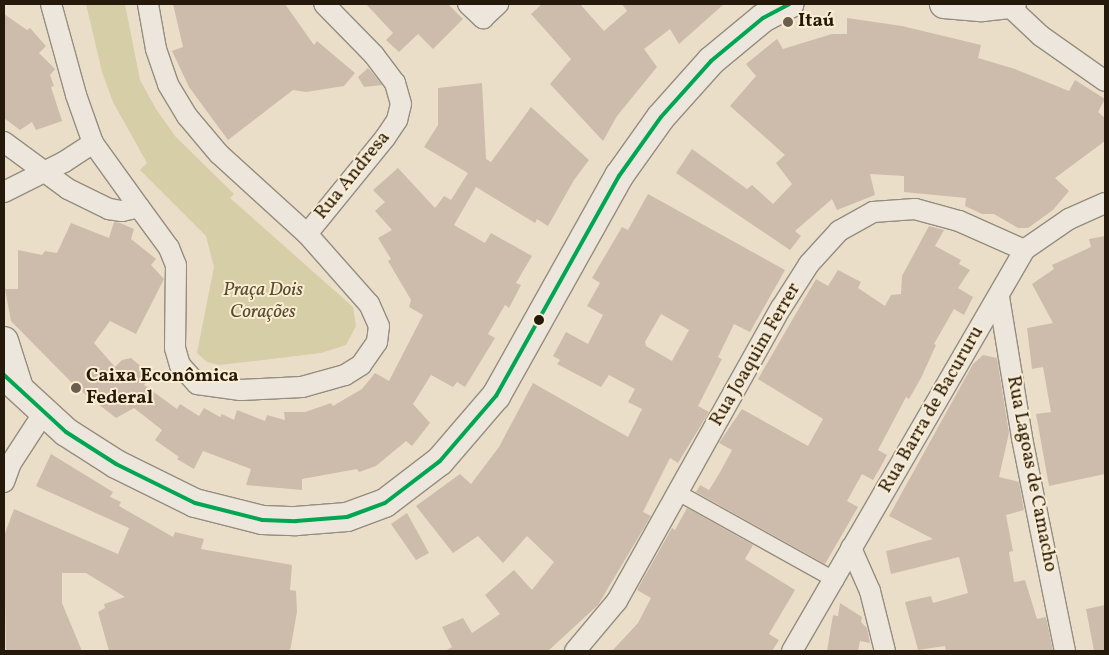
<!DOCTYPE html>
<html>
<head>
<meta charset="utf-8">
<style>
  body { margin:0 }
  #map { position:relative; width:1109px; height:655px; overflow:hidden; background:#eadec8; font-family:Vollkorn,serif }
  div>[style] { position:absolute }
  .green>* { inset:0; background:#d5cea6 }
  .building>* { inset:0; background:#cdbcab }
  .roads { filter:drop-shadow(1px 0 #958d7e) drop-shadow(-1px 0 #958d7e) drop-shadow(0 1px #958d7e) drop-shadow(0 -1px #958d7e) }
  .pedestrian>* { height:15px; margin:-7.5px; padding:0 7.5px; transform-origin:7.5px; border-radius:7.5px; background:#ede6dc }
  .minor>* { height:20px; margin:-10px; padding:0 10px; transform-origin:10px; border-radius:10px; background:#ede6dc }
  .secondary>* { height:28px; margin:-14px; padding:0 14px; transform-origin:14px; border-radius:14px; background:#ede6dc }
  .bus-1>* { height:4px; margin:-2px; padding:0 2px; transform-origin:2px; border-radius:2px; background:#00a651 }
  .dots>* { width:14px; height:14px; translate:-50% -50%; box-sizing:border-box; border:2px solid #faedd2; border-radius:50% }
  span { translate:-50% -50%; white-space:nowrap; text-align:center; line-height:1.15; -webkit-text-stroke:4px #faedd2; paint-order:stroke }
  .poi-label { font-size:19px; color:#25190b; font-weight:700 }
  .left { translate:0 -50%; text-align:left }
  .street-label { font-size:19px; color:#25190b }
  .park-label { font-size:19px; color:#554b31; font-style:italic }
  .frame { position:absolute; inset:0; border:5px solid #25190b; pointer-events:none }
</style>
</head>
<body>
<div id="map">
  <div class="green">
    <div style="clip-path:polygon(86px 4px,125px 4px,140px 80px,156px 109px,175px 136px,234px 194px,230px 198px,353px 307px,356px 326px,346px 345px,321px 353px,219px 365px,207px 362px,197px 353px,214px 267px,206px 236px,140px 170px,147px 163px,113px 102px,102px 72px)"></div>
  </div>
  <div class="building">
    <div style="clip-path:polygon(173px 4px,285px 4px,314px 45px,317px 41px,355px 73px,344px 86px,306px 92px,293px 90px,228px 140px,189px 87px,172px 51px,183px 47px)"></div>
    <div style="clip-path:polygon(366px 4px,448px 4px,463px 19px,433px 49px,418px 34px,399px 52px,386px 40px,393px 33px)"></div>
    <div style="clip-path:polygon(542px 4px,580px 4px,604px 31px,627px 11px,622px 4px,724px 4px,679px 44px,670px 29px,644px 49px,657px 67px,617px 116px,603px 141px,550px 84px,571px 59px,531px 14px)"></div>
    <div style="clip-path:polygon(4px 14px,27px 30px,30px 28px,46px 46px,39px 53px,55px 69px,50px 75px,54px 86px,51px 87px,62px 121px,36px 130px,32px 122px,20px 130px,4px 118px)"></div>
    <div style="clip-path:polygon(847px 18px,902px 26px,981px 45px,978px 58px,1015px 69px,1069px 91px,1075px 80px,1105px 99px,1098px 112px,1105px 118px,1105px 141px,1055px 178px,1069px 191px,1053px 210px,1028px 228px,1018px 228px,994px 214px,982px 214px,965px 206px,966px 198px,904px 192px,904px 176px,870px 174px,875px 195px,837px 210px,832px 199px,795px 231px,801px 236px,790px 250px,676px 173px,692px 149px,747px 189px,752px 185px,773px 204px,792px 184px,776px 163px,785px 155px,730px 106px,756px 76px,746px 64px,777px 39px,783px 49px,832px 34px,847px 34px)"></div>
    <div style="clip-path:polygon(368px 68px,371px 71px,382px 85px,364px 87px,358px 77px)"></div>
    <div style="clip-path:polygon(482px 83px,486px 159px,491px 162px,531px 107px,589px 160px,574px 180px,548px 226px,537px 219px,535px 223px,476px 187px,454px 225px,485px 243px,491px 233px,532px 256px,516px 283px,521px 285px,509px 308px,505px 305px,488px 334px,495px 338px,465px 387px,457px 382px,453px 387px,431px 375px,413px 404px,430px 423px,412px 446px,406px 441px,376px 466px,359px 472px,357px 469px,302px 479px,302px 490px,246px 485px,251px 469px,203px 451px,194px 469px,177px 459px,179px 457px,155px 440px,162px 430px,134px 408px,116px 418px,75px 386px,11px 321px,5px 289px,18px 289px,18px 250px,42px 255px,45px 251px,57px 253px,71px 223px,109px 238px,114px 222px,120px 223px,134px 229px,131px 239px,156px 259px,151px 265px,164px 279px,136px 334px,110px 321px,94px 343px,115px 367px,122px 360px,131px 358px,151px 375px,144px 385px,177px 409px,180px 404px,199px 416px,204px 408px,220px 417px,222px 414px,234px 420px,237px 410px,265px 421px,267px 415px,285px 420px,284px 412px,305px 412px,331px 403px,333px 406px,362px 389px,375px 373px,389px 381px,423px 315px,409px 307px,411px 300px,388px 261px,391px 259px,378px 238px,392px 230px,375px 211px,385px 202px,373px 190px,398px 168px,435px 208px,444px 196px,451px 200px,468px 173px,424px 147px,438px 125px,438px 88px)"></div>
    <div style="clip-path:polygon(evenodd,648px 194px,785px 270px,750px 332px,734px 324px,718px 357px,722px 359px,698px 406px,709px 412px,678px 463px,670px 458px,643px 512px,651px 516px,598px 605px,548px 651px,445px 651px,452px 647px,442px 627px,463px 618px,472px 633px,500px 614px,485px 595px,514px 570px,532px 590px,554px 562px,527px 536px,503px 563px,478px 536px,453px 553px,416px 506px,460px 474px,471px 484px,499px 447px,533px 383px,628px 437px,642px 409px,628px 402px,635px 389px,609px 375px,601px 387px,557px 364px,560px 360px,553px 356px,566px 332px,588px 344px,603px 315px,587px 306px,600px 283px,592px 278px,622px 227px,628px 230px,648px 194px,661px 314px,689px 330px,672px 361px,646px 346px,645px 342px,661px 314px)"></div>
    <div style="clip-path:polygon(929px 226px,944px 230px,935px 246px,961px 260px,959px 264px,970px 270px,958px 288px,973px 297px,964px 315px,954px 309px,934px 344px,936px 345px,921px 378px,909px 399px,906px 397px,878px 450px,887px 455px,880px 468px,873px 480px,862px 474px,847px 501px,858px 507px,825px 564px,696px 492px,700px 485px,709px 490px,719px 474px,732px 450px,719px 443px,742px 409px,808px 446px,823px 419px,758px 379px,816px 279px,828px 286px,838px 270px,861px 282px,858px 288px,885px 306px,891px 295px,901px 294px,902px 276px)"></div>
    <div style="clip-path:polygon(1105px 236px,1105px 474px,1049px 486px,1036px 414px,1051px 412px,1043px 367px,1032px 369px,1027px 328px,1053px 323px,1032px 284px,1054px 269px,1052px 265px,1091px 247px,1089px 239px)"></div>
    <div style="clip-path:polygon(983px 355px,997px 358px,1009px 433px,999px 477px,1019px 482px,1024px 510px,1006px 515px,1013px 551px,1009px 552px,1014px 582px,1025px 580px,1037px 619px,1046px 617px,1053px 651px,946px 651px,945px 646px,918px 650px,905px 602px,931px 596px,933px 603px,968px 593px,959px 557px,891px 574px,886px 551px,933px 539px,889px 516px,973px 364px)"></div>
    <div style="clip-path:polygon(51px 454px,113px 492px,110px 497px,121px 502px,119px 506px,173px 537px,175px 532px,204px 539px,201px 549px,292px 565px,290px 590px,296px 591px,297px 612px,290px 651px,109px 651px,98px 612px,105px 608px,104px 604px,125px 597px,86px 573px,62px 573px,62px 603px,82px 651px,6px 651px,4px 536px,14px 509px,118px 554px,129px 528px,36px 486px)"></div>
    <div style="clip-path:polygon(687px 508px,753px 545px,745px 559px,795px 590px,769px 634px,779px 640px,772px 651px,612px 651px,638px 623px,651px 598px,637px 590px,672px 528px,675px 530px)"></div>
    <div style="clip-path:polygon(407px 513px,429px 553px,416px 560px,391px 524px)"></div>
    <div style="clip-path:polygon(840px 603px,862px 617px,861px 622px,867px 628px,870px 643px,860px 641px,858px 651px,827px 651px,833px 615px,838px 616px)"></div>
    <div style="clip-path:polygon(1105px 605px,1105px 651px,1094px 651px,1086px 609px)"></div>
  </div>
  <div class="roads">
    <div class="pedestrian">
      <div style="left:679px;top:493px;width:179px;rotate:29.1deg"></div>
    </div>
    <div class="minor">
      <div style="left:51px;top:4px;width:94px;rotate:74.6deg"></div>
      <div style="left:76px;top:95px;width:51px;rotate:70.5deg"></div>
      <div style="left:93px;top:143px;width:79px;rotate:54.3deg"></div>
      <div style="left:468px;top:4px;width:21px;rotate:43deg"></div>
      <div style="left:483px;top:18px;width:21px;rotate:-43deg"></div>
      <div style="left:1009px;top:6px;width:44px;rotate:43.2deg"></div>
      <div style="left:1041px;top:36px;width:78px;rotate:35.1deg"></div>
      <div style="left:4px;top:142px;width:79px;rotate:36.3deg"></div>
      <div style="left:68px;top:189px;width:46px;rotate:26deg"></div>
      <div style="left:109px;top:209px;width:13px;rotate:9deg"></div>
      <div style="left:122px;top:211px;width:17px;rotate:-13deg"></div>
      <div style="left:139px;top:207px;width:51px;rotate:53.8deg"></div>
      <div style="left:169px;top:248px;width:18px;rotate:68deg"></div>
      <div style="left:176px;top:265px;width:83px;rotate:90.7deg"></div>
      <div style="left:175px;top:348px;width:18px;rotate:74deg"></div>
      <div style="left:180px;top:365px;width:25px;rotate:48deg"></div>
      <div style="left:197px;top:384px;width:44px;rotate:7.8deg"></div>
      <div style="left:241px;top:390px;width:61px;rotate:-2.8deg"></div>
      <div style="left:302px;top:387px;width:45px;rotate:-15.6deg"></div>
      <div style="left:345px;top:375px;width:19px;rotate:-32deg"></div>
      <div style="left:361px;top:365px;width:28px;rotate:-55deg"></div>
      <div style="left:377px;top:342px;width:16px;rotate:-83deg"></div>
      <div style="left:379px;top:326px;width:24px;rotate:-114deg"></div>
      <div style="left:369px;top:304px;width:94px;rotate:-131.5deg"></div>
      <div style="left:307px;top:234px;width:119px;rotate:-137.7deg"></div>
      <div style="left:219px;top:154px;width:50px;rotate:-130.1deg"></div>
      <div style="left:187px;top:116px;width:37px;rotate:-121deg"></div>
      <div style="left:168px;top:84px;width:37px;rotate:-109deg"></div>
      <div style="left:156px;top:49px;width:46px;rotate:-100.1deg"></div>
      <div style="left:4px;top:192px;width:67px;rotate:-26.6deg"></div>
      <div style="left:64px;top:162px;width:35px;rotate:-33deg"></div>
      <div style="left:307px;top:234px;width:124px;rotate:-50.9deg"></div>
      <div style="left:385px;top:138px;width:22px;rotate:-56deg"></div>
      <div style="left:397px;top:120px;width:16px;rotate:-76deg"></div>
      <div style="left:401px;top:104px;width:22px;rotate:-106deg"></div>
      <div style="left:395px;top:83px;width:35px;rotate:-127deg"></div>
      <div style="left:374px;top:55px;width:71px;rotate:-134.4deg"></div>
      <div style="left:999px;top:297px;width:143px;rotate:80.7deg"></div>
      <div style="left:1022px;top:438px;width:217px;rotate:78.6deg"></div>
      <div style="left:4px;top:482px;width:20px;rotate:-70deg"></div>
      <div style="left:11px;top:463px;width:59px;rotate:-56.9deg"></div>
      <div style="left:851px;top:548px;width:47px;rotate:66.2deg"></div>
      <div style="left:870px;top:591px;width:62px;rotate:76deg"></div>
      <div style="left:575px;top:651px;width:65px;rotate:-50deg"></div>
      <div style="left:617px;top:601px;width:336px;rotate:-60.8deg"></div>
      <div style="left:781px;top:308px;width:52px;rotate:-57.5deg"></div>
      <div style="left:809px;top:264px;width:45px;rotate:-47.7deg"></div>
      <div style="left:839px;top:231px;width:39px;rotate:-29deg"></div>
      <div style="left:873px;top:212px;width:42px;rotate:-4.1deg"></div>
      <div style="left:915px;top:209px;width:46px;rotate:15.3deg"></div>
      <div style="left:959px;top:221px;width:71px;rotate:24deg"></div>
      <div style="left:792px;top:651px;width:463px;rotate:-59.9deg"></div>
      <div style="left:1024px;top:250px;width:55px;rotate:-34.6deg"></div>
      <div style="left:1069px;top:219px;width:39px;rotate:-24deg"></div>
    </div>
    <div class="secondary">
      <div style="left:944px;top:4px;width:38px;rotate:5deg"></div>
      <div style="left:982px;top:7px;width:30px;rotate:-6deg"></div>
      <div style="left:4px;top:341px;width:49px;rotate:72.3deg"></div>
      <div style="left:4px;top:375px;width:84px;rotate:42.6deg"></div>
      <div style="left:66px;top:432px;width:59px;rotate:32.6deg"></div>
      <div style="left:116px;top:464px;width:88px;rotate:26.3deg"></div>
      <div style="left:195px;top:503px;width:69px;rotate:14.2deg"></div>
      <div style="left:262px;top:520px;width:34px;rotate:2deg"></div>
      <div style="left:296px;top:521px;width:51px;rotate:-4.5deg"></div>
      <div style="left:347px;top:517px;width:40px;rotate:-20.2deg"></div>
      <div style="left:385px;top:503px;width:69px;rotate:-37.4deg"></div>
      <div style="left:440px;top:461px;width:86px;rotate:-49.3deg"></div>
      <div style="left:496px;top:396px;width:252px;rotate:-60.8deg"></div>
      <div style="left:619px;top:176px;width:72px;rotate:-54.6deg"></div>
      <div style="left:661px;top:117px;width:75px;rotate:-48.2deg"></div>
      <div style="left:711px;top:61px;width:67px;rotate:-39.6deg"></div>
      <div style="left:763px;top:18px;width:30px;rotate:-28deg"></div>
    </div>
  </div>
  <div class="bus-1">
    <div style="left:4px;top:375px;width:84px;rotate:42.6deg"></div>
    <div style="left:66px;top:432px;width:59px;rotate:32.6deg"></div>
    <div style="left:116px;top:464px;width:88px;rotate:26.3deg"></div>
    <div style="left:195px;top:503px;width:69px;rotate:14.2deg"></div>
    <div style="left:262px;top:520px;width:34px;rotate:2deg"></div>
    <div style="left:296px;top:521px;width:51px;rotate:-4.5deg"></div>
    <div style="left:347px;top:517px;width:40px;rotate:-20.2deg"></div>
    <div style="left:385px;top:503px;width:69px;rotate:-37.4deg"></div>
    <div style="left:440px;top:461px;width:86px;rotate:-49.3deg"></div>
    <div style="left:496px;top:396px;width:252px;rotate:-60.8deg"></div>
    <div style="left:619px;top:176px;width:72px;rotate:-54.6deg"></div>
    <div style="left:661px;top:117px;width:75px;rotate:-48.2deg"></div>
    <div style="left:711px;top:61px;width:67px;rotate:-39.6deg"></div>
    <div style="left:763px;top:18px;width:30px;rotate:-28deg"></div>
  </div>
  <div class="dots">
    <div style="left:788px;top:22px;background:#6a5e4d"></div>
    <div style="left:539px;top:320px;background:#25190b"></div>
    <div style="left:76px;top:388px;background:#6a5e4d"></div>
  </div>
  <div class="poi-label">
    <span class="left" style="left:798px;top:22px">Itaú</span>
    <span class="left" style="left:86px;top:388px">Caixa Econômica<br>Federal</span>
  </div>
  <div class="street-label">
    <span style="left:353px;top:176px;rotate:-51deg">Rua Andresa</span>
    <span style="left:756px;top:355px;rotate:-60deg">Rua Joaquim Ferrer</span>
    <span style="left:932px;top:410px;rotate:-60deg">Rua Barra de Bacururu</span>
    <span style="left:1031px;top:474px;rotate:79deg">Rua Lagoas de Camacho</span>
  </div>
  <div class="park-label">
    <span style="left:263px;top:302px">Praça Dois<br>Corações</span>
  </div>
  <div class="frame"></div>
</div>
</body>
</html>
